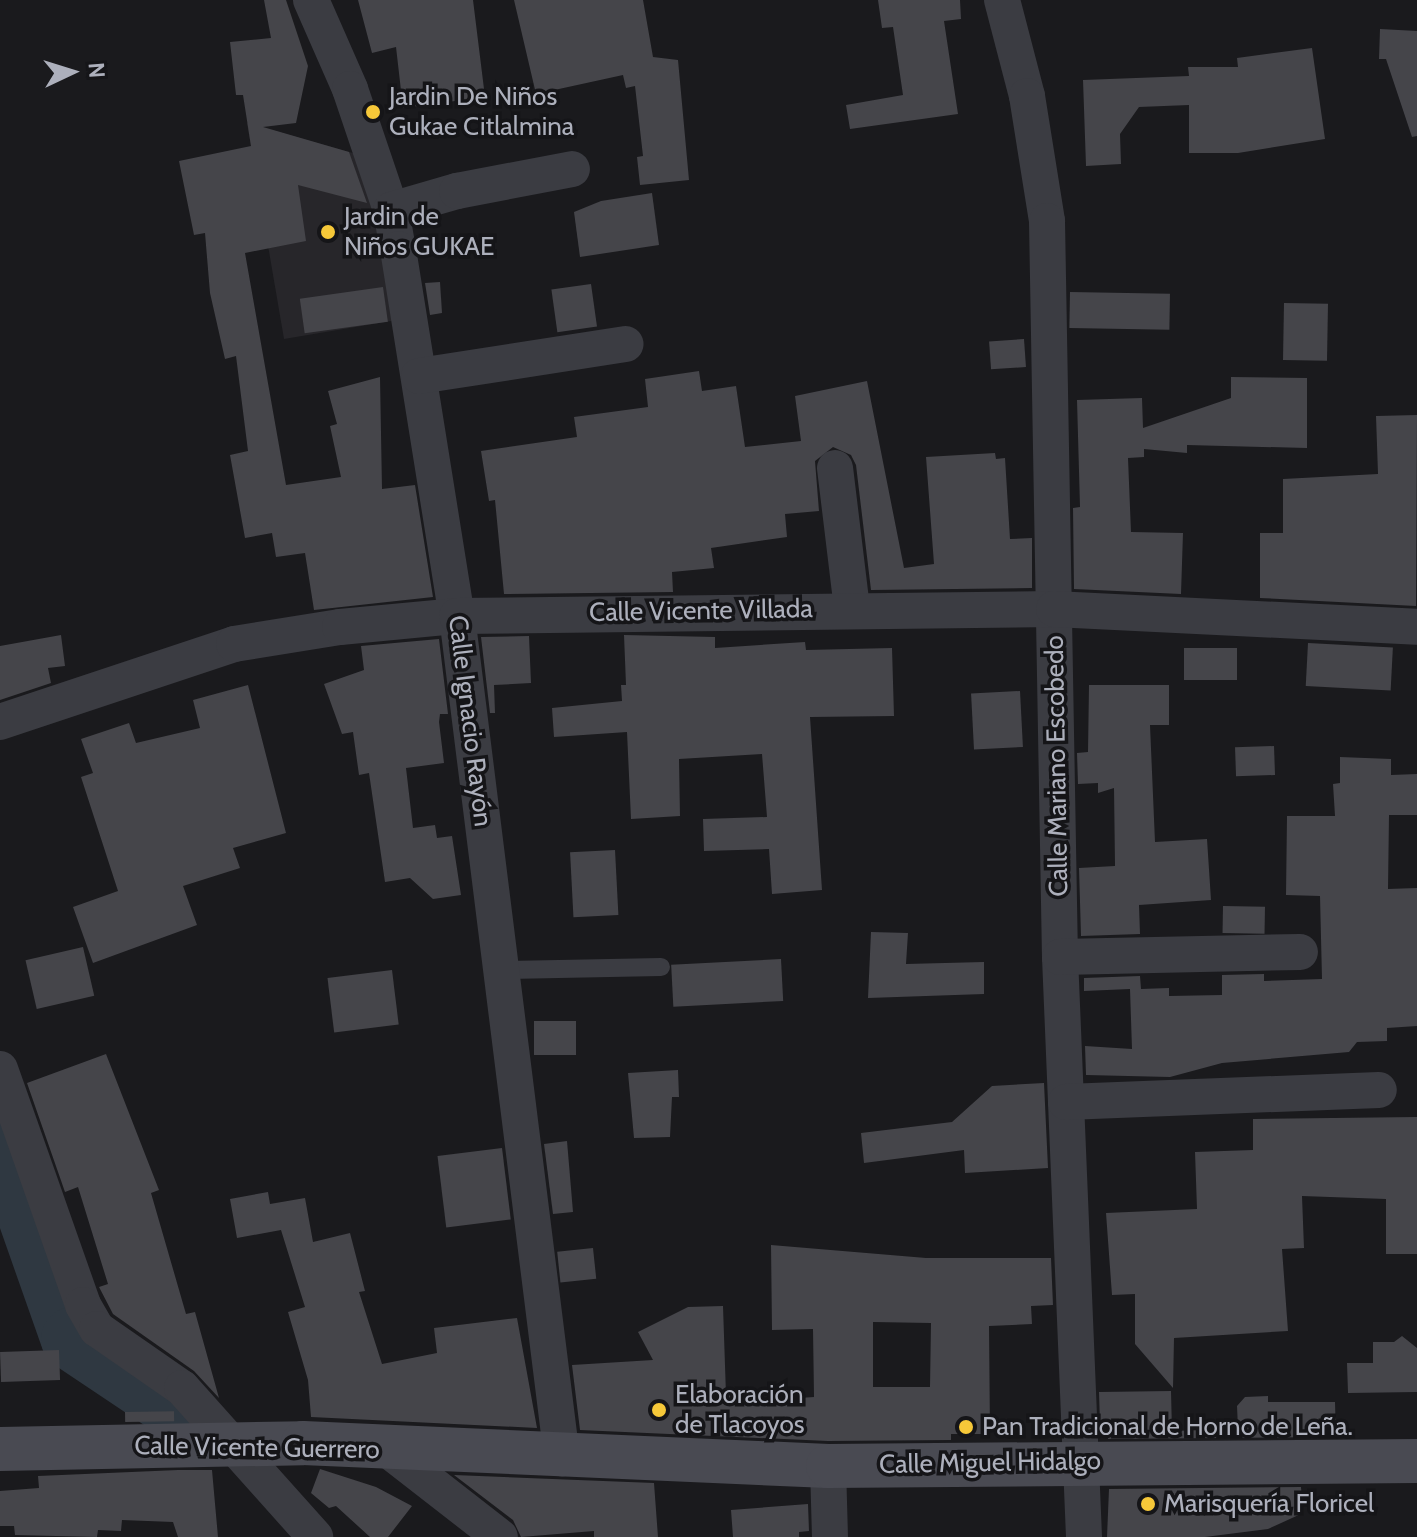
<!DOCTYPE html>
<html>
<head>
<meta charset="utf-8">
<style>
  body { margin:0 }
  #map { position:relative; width:1417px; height:1537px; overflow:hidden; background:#1a1a1d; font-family:Cabin,sans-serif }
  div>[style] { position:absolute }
  .built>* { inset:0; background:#27262a }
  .river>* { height:64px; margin:-32px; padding:0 32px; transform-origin:32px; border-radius:32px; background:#2f3841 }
  .building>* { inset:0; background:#45454a; transform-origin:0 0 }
  .lane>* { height:18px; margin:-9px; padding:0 9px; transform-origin:9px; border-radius:9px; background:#3b3c42 }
  .street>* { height:36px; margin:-18px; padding:0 18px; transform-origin:18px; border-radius:18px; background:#3b3c42 }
  .secondary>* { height:44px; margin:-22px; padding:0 22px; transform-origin:22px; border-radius:22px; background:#494a52 }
  .dots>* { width:22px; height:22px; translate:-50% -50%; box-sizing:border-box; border:4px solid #151518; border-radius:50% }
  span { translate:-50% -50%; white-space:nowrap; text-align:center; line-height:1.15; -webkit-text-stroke:7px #151518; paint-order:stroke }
  .poi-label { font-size:26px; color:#adb0bc }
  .left { translate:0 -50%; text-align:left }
  .street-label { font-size:26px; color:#adb0bc }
  .north { position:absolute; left:32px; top:32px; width:80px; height:80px; -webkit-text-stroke:6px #151518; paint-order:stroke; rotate:86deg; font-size:22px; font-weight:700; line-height:32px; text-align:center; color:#adb0bc }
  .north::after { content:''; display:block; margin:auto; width:28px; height:36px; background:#adb0bc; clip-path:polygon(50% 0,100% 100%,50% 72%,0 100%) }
</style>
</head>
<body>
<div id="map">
  <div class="built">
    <div style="clip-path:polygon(247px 123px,374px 159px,409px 318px,284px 339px)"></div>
  </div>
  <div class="river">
    <div style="left:0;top:1132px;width:219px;rotate:70.6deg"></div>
    <div style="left:73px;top:1339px;width:138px;rotate:33.8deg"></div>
  </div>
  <div class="building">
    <div style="clip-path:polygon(264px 0,286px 0,308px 66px,296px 123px,263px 127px,349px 152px,367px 203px,298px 185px,306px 241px,245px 253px,286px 485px,341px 477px,330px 426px,337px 424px,328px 391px,380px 377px,382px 489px,415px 485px,433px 597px,314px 610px,305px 553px,276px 557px,272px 533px,245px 538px,230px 455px,248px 451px,236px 356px,225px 359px,210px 293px,205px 233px,194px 235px,179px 161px,251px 146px,243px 95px,236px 95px,230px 42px,271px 38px)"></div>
    <div style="clip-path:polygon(358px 0,473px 0,485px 97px,403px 108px,396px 47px,372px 53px)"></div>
    <div style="clip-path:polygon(514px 0,643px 0,653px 57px,678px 60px,689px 180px,640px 185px,637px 157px,643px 156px,635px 86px,626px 88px,623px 75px,536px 94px)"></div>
    <div style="clip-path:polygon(878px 0,960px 0,961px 19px,944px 21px,958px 114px,850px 129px,846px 105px,903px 95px,893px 27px,882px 28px)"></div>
    <div style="clip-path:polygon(1380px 29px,1417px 31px,1417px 136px,1412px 137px,1386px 59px,1379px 59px)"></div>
    <div style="clip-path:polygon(1312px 48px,1325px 139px,1238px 153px,1189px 153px,1189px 105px,1139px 107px,1120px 134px,1121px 164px,1086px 166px,1083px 80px,1189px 76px,1188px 67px,1238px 67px,1237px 58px)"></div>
    <div style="clip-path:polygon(652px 193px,659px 245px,580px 257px,574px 212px,601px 201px)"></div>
    <div style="clip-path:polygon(440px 282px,442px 313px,430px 315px,425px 283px)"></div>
    <div style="left:591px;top:284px;width:43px;height:40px;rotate:82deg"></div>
    <div style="left:383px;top:287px;width:35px;height:84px;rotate:82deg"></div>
    <div style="left:1070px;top:292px;width:100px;height:36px;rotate:1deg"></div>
    <div style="left:1284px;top:303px;width:44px;height:57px;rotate:1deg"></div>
    <div style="left:1024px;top:339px;width:28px;height:35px;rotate:86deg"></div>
    <div style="clip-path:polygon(699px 371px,702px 391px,736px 386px,745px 447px,801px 441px,795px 396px,867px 381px,904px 568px,934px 564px,926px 457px,995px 453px,996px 459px,1005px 458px,1010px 539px,1032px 538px,1032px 588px,871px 590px,856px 465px,851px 455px,833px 447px,815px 461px,819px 511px,785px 514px,787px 537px,711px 548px,714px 568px,672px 572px,673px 592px,504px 594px,495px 500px,489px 501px,481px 451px,577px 437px,574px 417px,648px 407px,645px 379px)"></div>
    <div style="clip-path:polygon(1231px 377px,1307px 378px,1307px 448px,1187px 445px,1187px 453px,1144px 449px,1144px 457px,1128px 458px,1131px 532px,1183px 533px,1181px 594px,1074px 589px,1073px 508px,1080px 507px,1077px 400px,1142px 398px,1143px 428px,1231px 398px)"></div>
    <div style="clip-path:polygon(1417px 415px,1416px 606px,1260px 598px,1260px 533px,1283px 533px,1283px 479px,1378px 474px,1376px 416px)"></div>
    <div style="clip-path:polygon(61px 635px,65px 666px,48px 668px,51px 683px,0 700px,0 646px)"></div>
    <div style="clip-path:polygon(624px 635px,715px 637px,715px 648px,805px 642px,806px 650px,892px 648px,894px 716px,810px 717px,822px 890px,772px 894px,769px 849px,704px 851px,703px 819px,767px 817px,762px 754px,679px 759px,680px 816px,631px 819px,627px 732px,554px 737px,552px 708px,622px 701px,621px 685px,626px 685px)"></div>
    <div style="clip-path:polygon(529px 636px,531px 683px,494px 685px,495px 713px,490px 713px,481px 637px)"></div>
    <div style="clip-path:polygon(439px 639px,448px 714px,440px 714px,439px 722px,444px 763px,406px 768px,413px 828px,435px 825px,437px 838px,452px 836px,461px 895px,433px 899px,410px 878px,385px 882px,369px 773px,359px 775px,353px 732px,342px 734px,324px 684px,364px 670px,361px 646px)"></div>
    <div style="left:1308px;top:643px;width:85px;height:43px;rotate:3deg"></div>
    <div style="left:1184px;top:648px;width:53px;height:32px"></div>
    <div style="clip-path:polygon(248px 685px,286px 833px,233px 848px,240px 868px,183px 886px,197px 925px,93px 963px,73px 907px,118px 891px,81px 777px,93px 773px,81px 739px,129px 723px,136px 743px,200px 728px,193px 700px)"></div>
    <div style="clip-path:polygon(1089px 685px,1169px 685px,1169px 725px,1150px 725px,1155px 842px,1207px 839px,1211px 900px,1139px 905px,1140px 934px,1081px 936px,1079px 868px,1115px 866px,1114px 788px,1098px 793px,1098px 783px,1078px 784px,1077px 753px,1088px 752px)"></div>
    <div style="left:1020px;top:691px;width:56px;height:49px;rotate:87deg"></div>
    <div style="left:1274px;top:746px;width:29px;height:39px;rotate:88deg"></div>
    <div style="clip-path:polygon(1340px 757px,1391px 759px,1391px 775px,1417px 774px,1417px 815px,1389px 815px,1388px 889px,1417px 888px,1417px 1026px,1387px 1028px,1387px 1041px,1357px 1042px,1349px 1052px,1222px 1063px,1170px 1077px,1086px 1075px,1085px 1046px,1132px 1049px,1130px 989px,1084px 991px,1084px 978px,1140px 976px,1141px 989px,1169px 988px,1169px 996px,1222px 995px,1222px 975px,1264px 974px,1264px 981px,1322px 979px,1320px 896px,1286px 895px,1287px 816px,1335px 816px,1333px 784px,1340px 783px)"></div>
    <div style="left:615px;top:850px;width:65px;height:45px;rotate:87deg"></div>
    <div style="left:1223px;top:906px;width:42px;height:27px;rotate:1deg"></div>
    <div style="clip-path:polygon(871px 932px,908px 933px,906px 964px,984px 962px,984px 994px,868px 998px)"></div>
    <div style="left:83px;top:947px;width:50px;height:59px;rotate:77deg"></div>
    <div style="left:781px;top:959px;width:42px;height:110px;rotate:87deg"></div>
    <div style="left:392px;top:970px;width:55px;height:65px;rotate:83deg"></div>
    <div style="left:576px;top:1021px;width:34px;height:42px;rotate:90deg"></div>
    <div style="clip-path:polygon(106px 1054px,159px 1190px,151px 1193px,186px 1314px,195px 1312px,219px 1398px,194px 1371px,113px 1314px,99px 1287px,108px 1284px,78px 1187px,65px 1192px,27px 1083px)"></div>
    <div style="clip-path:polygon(678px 1070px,679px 1097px,672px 1097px,670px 1137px,634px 1138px,628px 1073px)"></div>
    <div style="clip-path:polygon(1044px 1083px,1048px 1168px,965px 1173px,964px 1150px,864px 1163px,861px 1133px,952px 1122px,992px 1086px)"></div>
    <div style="clip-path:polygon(1417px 1117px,1417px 1254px,1386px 1254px,1386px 1199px,1302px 1196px,1304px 1248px,1282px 1249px,1288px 1331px,1174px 1338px,1173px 1388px,1135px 1344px,1135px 1294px,1112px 1295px,1106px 1213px,1197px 1209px,1195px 1152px,1253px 1150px,1253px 1119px)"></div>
    <div style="clip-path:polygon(567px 1141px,573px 1212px,553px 1214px,544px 1144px)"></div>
    <div style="left:502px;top:1148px;width:72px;height:65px;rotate:83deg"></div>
    <div style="clip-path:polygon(268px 1192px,270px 1204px,305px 1198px,313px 1242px,350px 1233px,365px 1291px,359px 1292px,382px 1364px,437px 1353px,434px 1328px,517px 1318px,537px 1428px,311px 1417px,308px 1380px,288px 1312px,305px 1307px,281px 1230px,237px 1238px,230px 1199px)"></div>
    <div style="clip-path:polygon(evenodd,771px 1245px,926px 1258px,1051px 1258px,1053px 1305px,1031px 1306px,1032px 1324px,989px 1326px,990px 1434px,951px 1434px,951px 1440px,828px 1441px,580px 1430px,572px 1365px,653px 1360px,638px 1332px,688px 1307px,723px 1306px,726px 1395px,742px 1395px,742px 1402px,814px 1397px,813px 1329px,772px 1330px,771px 1245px,873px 1322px,931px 1323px,930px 1387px,873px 1387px,873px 1322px)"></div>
    <div style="left:593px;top:1248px;width:31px;height:36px;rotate:84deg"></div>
    <div style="clip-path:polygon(1402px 1336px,1417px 1348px,1417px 1392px,1348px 1393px,1347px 1363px,1373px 1363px,1373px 1342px,1394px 1342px)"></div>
    <div style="left:59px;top:1350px;width:30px;height:59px;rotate:88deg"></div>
    <div style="clip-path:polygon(1171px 1391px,1172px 1431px,1238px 1429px,1237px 1406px,1245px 1397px,1268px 1396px,1268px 1402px,1335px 1402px,1336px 1437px,1108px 1439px,1108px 1424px,1100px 1424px,1099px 1392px)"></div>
    <div style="left:125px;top:1412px;width:49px;height:10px;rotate:-1deg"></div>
    <div style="clip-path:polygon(320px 1469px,376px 1487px,412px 1506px,388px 1537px,370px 1537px,336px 1506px,329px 1508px,311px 1493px)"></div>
    <div style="clip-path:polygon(178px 1470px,212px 1470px,218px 1537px,178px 1537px,173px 1522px,122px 1520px,121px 1531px,98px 1530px,97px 1537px,15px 1535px,14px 1526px,0 1526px,0 1491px,39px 1488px,38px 1476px)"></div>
    <div style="clip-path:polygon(454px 1475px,654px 1483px,658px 1537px,594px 1537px,594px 1531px,521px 1537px,513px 1520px)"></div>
    <div style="clip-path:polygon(1301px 1487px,1303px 1513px,1268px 1529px,1205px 1537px,1107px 1537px,1109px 1489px)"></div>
    <div style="clip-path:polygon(808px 1504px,809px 1531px,799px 1532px,799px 1537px,733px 1537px,731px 1510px)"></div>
  </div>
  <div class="lane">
    <div style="left:502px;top:970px;width:159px;rotate:-1.1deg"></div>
  </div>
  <div class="street">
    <div style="left:311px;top:0;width:97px;rotate:66.3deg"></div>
    <div style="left:350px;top:89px;width:128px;rotate:71.3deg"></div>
    <div style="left:391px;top:210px;width:40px;rotate:80deg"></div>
    <div style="left:398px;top:249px;width:372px;rotate:80.9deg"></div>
    <div style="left:457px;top:616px;width:849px;rotate:82.89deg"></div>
    <div style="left:1002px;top:0;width:99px;rotate:75.4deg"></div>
    <div style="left:1027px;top:96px;width:127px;rotate:80.9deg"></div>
    <div style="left:1047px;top:221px;width:736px;rotate:88.99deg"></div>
    <div style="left:1060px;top:957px;width:580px;rotate:87.63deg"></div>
    <div style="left:391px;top:210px;width:69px;rotate:-16.1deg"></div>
    <div style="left:457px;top:191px;width:117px;rotate:-10.8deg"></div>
    <div style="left:419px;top:376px;width:209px;rotate:-8.8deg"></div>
    <div style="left:835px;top:468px;width:141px;rotate:83.1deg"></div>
    <div style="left:0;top:722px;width:247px;rotate:-18.4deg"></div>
    <div style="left:234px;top:644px;width:107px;rotate:-9.1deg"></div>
    <div style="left:340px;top:627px;width:118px;rotate:-5.4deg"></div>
    <div style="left:457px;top:616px;width:597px;rotate:-0.67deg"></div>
    <div style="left:1054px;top:609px;width:363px;rotate:2.8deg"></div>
    <div style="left:1060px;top:957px;width:240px;rotate:-1.2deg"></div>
    <div style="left:0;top:1069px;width:250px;rotate:70.6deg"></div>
    <div style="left:83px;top:1305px;width:28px;rotate:60deg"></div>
    <div style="left:97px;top:1329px;width:103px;rotate:34.8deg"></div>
    <div style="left:182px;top:1388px;width:200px;rotate:48.2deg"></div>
    <div style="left:1066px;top:1102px;width:313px;rotate:-2.2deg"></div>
    <div style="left:387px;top:1449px;width:143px;rotate:37.9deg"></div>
    <div style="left:828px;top:1466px;width:71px;rotate:88.4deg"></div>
  </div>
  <div class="secondary">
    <div style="left:0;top:1449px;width:303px;rotate:-1.1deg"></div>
    <div style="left:303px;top:1443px;width:526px;rotate:2.51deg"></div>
    <div style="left:828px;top:1466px;width:589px;rotate:-0.49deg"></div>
  </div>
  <div class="dots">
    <div style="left:373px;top:112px;background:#f6c839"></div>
    <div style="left:328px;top:232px;background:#f6c839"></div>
    <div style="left:659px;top:1410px;background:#f6c839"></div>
    <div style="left:966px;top:1427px;background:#f6c839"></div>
    <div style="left:1148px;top:1504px;background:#f6c839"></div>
  </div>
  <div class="poi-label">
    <span class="left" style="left:389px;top:112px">Jardin De Niños<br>Gukae Citlalmina</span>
    <span class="left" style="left:344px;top:232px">Jardin de<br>Niños GUKAE</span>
    <span class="left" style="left:675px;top:1410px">Elaboración<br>de Tlacoyos</span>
    <span class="left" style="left:982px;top:1427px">Pan Tradicional de Horno de Leña.</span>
    <span class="left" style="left:1164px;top:1504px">Marisquería Floricel</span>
  </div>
  <div class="street-label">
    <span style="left:701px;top:611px;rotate:-1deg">Calle Vicente Villada</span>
    <span style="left:470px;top:721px;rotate:83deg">Calle Ignacio Rayón</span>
    <span style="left:1057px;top:766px;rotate:-91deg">Calle Mariano Escobedo</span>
    <span style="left:257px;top:1448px;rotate:1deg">Calle Vicente Guerrero</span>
    <span style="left:990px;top:1463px;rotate:-1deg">Calle Miguel Hidalgo</span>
  </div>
  <div class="north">N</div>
</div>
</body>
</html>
